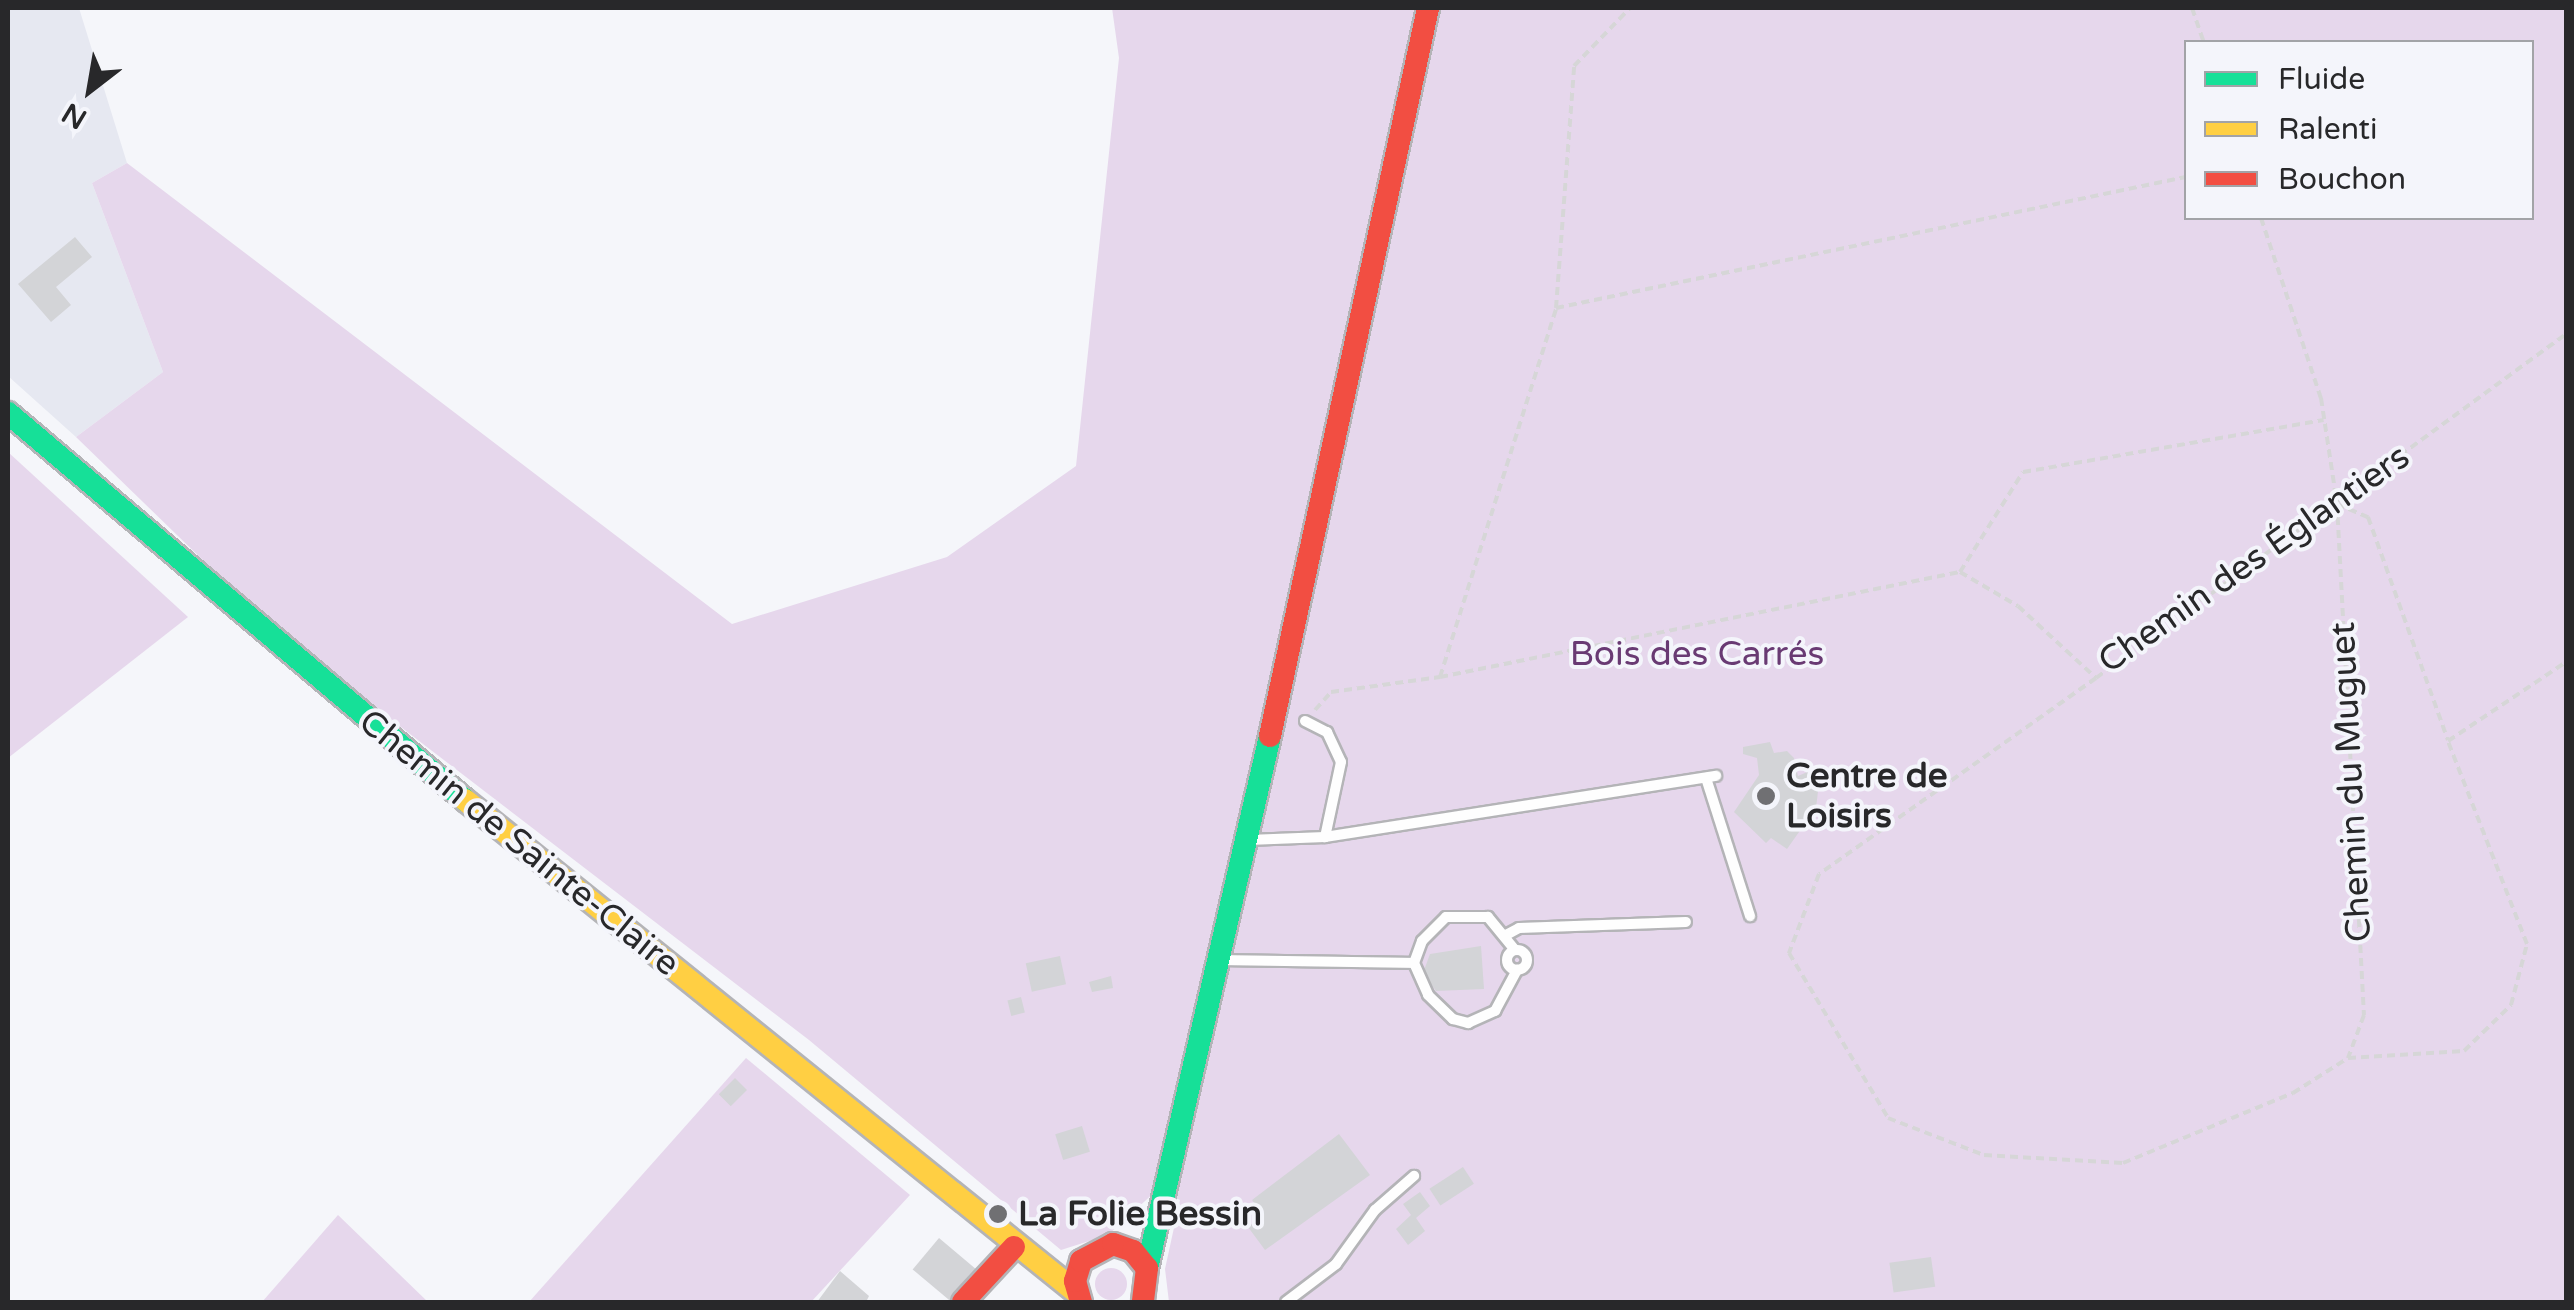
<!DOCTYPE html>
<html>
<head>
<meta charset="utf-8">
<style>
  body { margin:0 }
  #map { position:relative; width:2574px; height:1310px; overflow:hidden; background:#f5f6fa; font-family:"Varela Round",sans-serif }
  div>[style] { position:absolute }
  .built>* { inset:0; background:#e6e8f1 }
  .green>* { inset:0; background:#e6d7ec }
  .round { border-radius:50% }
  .building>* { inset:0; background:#d3d4d7; transform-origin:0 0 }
  .path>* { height:4px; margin-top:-2px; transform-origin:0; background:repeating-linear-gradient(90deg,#d6d6d7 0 8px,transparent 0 13px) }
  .roads { filter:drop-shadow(2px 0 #b4b4b7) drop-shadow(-2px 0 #b4b4b7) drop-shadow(0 2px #b4b4b7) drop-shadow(0 -2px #b4b4b7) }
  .lane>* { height:10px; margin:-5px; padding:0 5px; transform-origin:5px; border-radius:5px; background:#fefefe }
  .lane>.ring { margin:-5px; padding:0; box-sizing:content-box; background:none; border:10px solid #fefefe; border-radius:50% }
  .fast>* { height:22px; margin:-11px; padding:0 11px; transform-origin:11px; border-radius:11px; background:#16e098 }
  .slow>* { height:22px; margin:-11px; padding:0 11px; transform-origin:11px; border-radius:11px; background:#ffcf43 }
  .jam>* { height:22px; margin:-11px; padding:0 11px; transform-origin:11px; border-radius:11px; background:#f24e42 }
  .dots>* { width:28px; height:28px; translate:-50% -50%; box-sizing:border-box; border:5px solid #f4f5fb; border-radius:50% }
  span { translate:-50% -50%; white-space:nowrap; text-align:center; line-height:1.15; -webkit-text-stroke:8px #f4f5fb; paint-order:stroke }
  .street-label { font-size:35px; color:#28282a }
  .park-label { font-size:35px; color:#693a73 }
  .poi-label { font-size:35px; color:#28282a; font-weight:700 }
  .left { translate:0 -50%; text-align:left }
  .frame { position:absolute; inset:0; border:10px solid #28282a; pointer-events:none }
  .legend { position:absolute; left:2184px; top:40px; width:350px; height:180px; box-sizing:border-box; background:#f4f5fb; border:2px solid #a2a3a7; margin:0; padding:12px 18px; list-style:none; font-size:30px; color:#28282a }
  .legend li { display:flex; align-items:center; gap:20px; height:50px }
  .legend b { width:50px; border:2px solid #a2a3a7 }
  .north { position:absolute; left:40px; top:40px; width:100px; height:100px; -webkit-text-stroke:8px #f4f5fb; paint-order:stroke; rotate:211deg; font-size:28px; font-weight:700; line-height:40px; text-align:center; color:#28282a }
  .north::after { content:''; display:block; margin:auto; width:35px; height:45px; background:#28282a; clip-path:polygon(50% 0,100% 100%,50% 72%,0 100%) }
</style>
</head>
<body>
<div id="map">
  <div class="built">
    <div style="clip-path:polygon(8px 8px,79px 8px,127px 163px,92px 183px,163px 372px,76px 437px,8px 376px)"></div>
  </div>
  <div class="green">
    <div style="clip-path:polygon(evenodd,1112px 8px,2566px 8px,2566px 1302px,1169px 1302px,1165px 1269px,1180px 1200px,1157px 1190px,1108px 1235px,1061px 1250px,809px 1040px,277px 632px,76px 437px,163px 372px,92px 183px,127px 163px,732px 624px,947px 557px,1076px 466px,1119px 58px,1112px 8px,2186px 42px,2532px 42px,2532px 218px,2186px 218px,2186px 42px)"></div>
    <div style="clip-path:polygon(8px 452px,188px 617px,8px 758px)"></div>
    <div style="clip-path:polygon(746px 1058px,910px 1195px,811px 1302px,529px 1302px)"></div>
    <div style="clip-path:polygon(338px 1215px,428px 1302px,262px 1302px)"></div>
    <div class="round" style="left:1095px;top:1268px;width:32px;height:32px"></div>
  </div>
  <div class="building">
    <div style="clip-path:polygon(75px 237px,92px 257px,56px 287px,71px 305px,51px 322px,18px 284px)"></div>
    <div style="clip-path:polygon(1770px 742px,1774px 753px,1787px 751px,1794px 758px,1798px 776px,1812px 770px,1820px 775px,1816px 808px,1787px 849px,1771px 838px,1766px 843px,1734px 812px,1759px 775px,1757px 758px,1743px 754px,1743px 747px)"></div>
    <div style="clip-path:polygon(1481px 946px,1484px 989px,1436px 991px,1423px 973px,1430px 954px)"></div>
    <div style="left:1060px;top:956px;width:29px;height:35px;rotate:78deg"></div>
    <div style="clip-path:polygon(1111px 976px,1113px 988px,1092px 992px,1089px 982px)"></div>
    <div style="left:1021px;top:997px;width:16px;height:14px;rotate:76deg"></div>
    <div style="left:735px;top:1078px;width:17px;height:23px;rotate:45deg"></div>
    <div style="left:1082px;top:1126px;width:27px;height:28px;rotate:73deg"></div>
    <div style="clip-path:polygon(1339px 1134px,1370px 1175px,1265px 1250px,1248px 1227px,1263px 1216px,1252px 1200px)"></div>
    <div style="left:1463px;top:1167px;width:20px;height:40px;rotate:57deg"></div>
    <div style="clip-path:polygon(1420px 1192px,1430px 1206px,1416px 1218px,1425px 1231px,1408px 1245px,1396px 1229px,1411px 1215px,1403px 1204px)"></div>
    <div style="left:939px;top:1238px;width:50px;height:41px;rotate:40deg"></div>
    <div style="left:1931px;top:1257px;width:30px;height:42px;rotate:82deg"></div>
    <div style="clip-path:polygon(840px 1271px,869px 1296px,866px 1302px,817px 1302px)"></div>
  </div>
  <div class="path">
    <div style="left:2192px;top:8px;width:36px;rotate:71deg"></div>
    <div style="left:2261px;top:218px;width:190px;rotate:71.6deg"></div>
    <div style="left:2321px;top:398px;width:107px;rotate:81.4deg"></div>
    <div style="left:2337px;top:504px;width:512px;rotate:86.98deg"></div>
    <div style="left:2364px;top:1015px;width:46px;rotate:110.4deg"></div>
    <div style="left:1556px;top:308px;width:643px;rotate:-11.75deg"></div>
    <div style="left:2337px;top:504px;width:34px;rotate:23deg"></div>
    <div style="left:2368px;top:517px;width:237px;rotate:70.3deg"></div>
    <div style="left:1960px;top:572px;width:118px;rotate:-57.8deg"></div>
    <div style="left:2023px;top:472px;width:305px;rotate:-9.8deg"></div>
    <div style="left:1440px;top:677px;width:387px;rotate:-72.5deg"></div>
    <div style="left:1556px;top:308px;width:243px;rotate:-85.7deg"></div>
    <div style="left:1574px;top:66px;width:81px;rotate:-46deg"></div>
    <div style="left:2096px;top:678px;width:339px;rotate:144.7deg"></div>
    <div style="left:1819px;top:874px;width:85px;rotate:110.8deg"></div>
    <div style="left:1789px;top:953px;width:192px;rotate:59deg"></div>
    <div style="left:1888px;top:1118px;width:103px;rotate:21.1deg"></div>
    <div style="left:1984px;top:1155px;width:139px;rotate:3.3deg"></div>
    <div style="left:2123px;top:1163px;width:184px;rotate:-22.4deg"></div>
    <div style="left:2293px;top:1093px;width:65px;rotate:-32.5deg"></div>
    <div style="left:2348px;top:1058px;width:116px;rotate:-3.5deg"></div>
    <div style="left:2464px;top:1051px;width:66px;rotate:-44.4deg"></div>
    <div style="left:2511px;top:1005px;width:63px;rotate:-75.3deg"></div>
    <div style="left:2527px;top:944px;width:218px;rotate:-111.3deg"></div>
    <div style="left:2448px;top:741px;width:142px;rotate:-33.8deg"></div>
    <div style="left:1315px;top:710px;width:24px;rotate:-48deg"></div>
    <div style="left:1331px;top:692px;width:110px;rotate:-7.8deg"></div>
    <div style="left:1440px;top:677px;width:530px;rotate:-11.42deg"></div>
    <div style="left:1960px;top:572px;width:67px;rotate:30.4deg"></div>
    <div style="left:2018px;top:606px;width:106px;rotate:42.7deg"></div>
    <div style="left:2096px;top:678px;width:582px;rotate:-36.2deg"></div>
  </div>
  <div class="roads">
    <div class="lane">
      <div style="left:1305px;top:721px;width:25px;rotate:27deg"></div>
      <div style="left:1327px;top:732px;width:33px;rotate:65deg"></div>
      <div style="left:1341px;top:762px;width:77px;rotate:102deg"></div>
      <div style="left:1706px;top:778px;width:145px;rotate:72.3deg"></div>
      <div style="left:1248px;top:840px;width:77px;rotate:-2.2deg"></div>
      <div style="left:1325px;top:837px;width:396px;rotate:-8.9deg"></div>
      <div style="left:1506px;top:935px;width:15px;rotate:-28deg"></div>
      <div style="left:1519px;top:928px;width:167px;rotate:-2.1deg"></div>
      <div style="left:1515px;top:950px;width:43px;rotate:-129.3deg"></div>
      <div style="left:1488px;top:917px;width:42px;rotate:180deg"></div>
      <div style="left:1446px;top:917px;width:34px;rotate:135deg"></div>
      <div style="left:1422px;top:941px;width:23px;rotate:110deg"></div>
      <div style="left:1414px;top:963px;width:35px;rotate:66deg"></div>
      <div style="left:1428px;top:995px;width:35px;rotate:44deg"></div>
      <div style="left:1453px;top:1019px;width:16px;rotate:15deg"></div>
      <div style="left:1468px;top:1023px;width:30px;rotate:-24deg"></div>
      <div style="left:1495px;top:1011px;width:47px;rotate:-61.8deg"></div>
      <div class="ring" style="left:1507px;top:950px;width:10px;height:10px"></div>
      <div style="left:1223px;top:960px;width:191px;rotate:0.9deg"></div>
      <div style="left:1286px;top:1302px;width:63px;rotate:-37.2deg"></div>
      <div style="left:1336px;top:1264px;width:67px;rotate:-54.2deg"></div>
      <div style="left:1375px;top:1210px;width:52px;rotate:-41.1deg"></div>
    </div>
    <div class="fast">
      <div style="left:8px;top:413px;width:599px;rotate:40.26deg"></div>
      <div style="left:1147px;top:1268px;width:546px;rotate:-76.98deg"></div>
    </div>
    <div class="slow">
      <div style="left:465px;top:800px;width:784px;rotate:38.84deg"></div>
    </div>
    <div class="jam">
      <div style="left:1270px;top:736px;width:745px;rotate:-77.75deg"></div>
      <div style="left:963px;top:1302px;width:75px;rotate:-47.2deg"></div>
      <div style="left:1081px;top:1302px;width:22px;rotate:-106deg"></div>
      <div style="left:1075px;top:1281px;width:21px;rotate:-73deg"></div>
      <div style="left:1081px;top:1261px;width:36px;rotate:-28deg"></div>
      <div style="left:1113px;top:1244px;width:21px;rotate:19deg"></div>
      <div style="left:1133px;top:1251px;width:22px;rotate:51deg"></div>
      <div style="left:1147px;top:1268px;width:34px;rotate:97deg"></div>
    </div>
  </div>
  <div class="dots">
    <div style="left:1766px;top:796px;background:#707073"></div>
    <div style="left:998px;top:1214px;background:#707073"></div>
  </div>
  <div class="street-label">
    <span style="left:2254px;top:559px;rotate:-35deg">Chemin des Églantiers</span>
    <span style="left:2351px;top:782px;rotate:-93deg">Chemin du Muguet</span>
    <span style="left:519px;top:843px;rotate:39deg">Chemin de Sainte-Claire</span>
  </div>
  <div class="park-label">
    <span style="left:1697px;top:654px">Bois des Carrés</span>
  </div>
  <div class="poi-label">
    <span class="left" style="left:1786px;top:796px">Centre de<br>Loisirs</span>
    <span class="left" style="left:1018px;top:1214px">La Folie Bessin</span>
  </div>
  <div class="frame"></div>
  <ul class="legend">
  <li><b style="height:12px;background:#16e098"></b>Fluide</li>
  <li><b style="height:12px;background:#ffcf43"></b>Ralenti</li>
  <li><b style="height:12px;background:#f24e42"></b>Bouchon</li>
  </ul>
  <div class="north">N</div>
</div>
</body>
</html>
